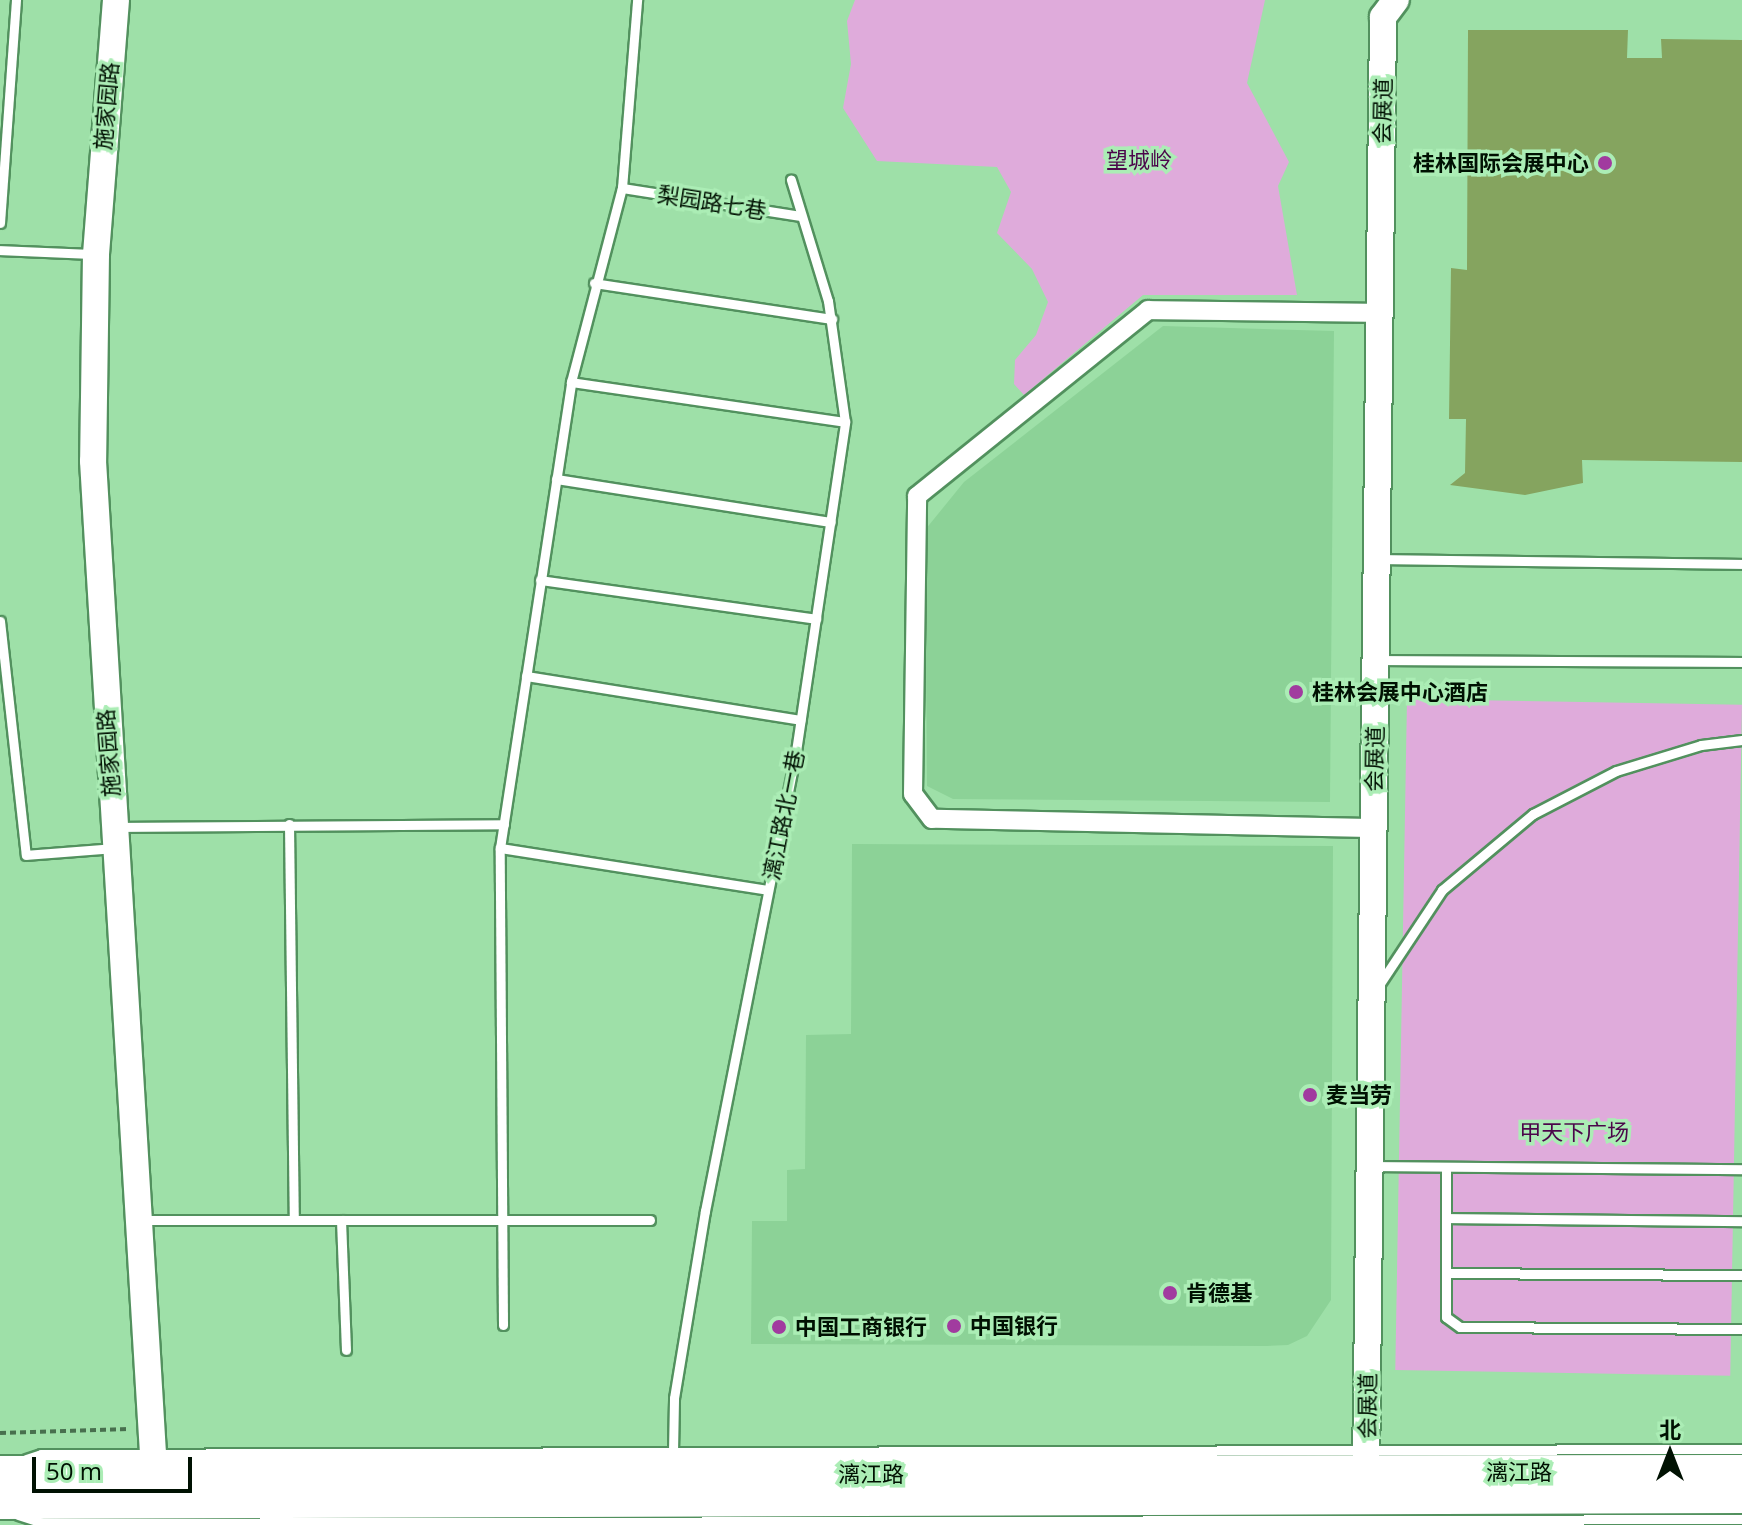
<!DOCTYPE html>
<html>
<head>
<meta charset="utf-8">
<style>
  body { margin:0 }
  #map { position:relative; width:1742px; height:1525px; overflow:hidden; background:#9ee0a8; font-family:"Open Sans","Noto Sans SC",sans-serif }
  div>[style] { position:absolute }
  .built>* { inset:0; background:#8cd297 }
  .green>* { inset:0; background:#dfabdb; transform-origin:0 0 }
  .building>* { inset:0; background:#85a45f }
  .path>* { height:4px; margin-top:-2px; transform-origin:0; background:repeating-linear-gradient(90deg,#48704e 0 6px,transparent 0 10px) }
  .roads { filter:drop-shadow(2px 0 #52915e) drop-shadow(-2px 0 #52915e) drop-shadow(0 2px #52915e) drop-shadow(0 -2px #52915e) }
  .lane>* { height:9px; margin:-4.5px; padding:0 4.5px; transform-origin:4.5px; border-radius:4.5px; background:#fff }
  .street>* { height:18px; margin:-9px; padding:0 9px; transform-origin:9px; border-radius:9px; background:#fff }
  .secondary>* { height:26px; margin:-13px; padding:0 13px; transform-origin:13px; border-radius:13px; background:#fff }
  .highway>* { height:32px; margin:-16px; padding:0 16px; transform-origin:16px; border-radius:16px; background:#fff }
  .dots>* { width:22px; height:22px; translate:-50% -50%; box-sizing:border-box; border:4px solid #abedb5; border-radius:50% }
  span { translate:-50% -50%; white-space:nowrap; text-align:center; line-height:1.15; -webkit-text-stroke:7px #abedb5; paint-order:stroke }
  .street-label { font-size:22px; color:#001102 }
  .park-label { font-size:22px; color:#4b064a }
  .poi-label { font-size:22px; color:#001102; font-weight:700 }
  .right { translate:-100% -50%; text-align:right }
  .left { translate:0 -50%; text-align:left }
  .north { position:absolute; left:1630px; top:1413px; width:80px; height:80px; -webkit-text-stroke:6px #abedb5; paint-order:stroke; rotate:0deg; font-size:22px; font-weight:700; line-height:32px; text-align:center; color:#001102 }
  .north::after { content:''; display:block; margin:auto; width:28px; height:36px; background:#001102; clip-path:polygon(50% 0,100% 100%,50% 72%,0 100%) }
  .scale { position:absolute; left:32px; top:1457px; width:160px; height:36px; box-sizing:border-box; border:4px solid #001102; border-top:0; padding-left:10px; font-size:24px; line-height:28px; white-space:nowrap; color:#001102; -webkit-text-stroke:6px #abedb5; paint-order:stroke }
</style>
</head>
<body>
<div id="map">
  <div class="built">
    <div style="clip-path:polygon(1163px 326px,1334px 331px,1330px 802px,953px 799px,927px 786px,925px 530px,964px 482px)"></div>
    <div style="clip-path:polygon(852px 844px,1333px 846px,1331px 1300px,1307px 1336px,1288px 1345px,1267px 1346px,751px 1344px,752px 1221px,787px 1221px,787px 1170px,805px 1169px,806px 1035px,851px 1034px)"></div>
  </div>
  <div class="green">
    <div style="clip-path:polygon(855px 0,1265px 0,1247px 83px,1289px 162px,1278px 186px,1297px 295px,1143px 295px,1024px 395px,1014px 384px,1015px 360px,1036px 335px,1048px 302px,1032px 269px,997px 233px,1011px 192px,997px 167px,877px 161px,843px 108px,851px 64px,847px 21px)"></div>
    <div style="left:1407px;top:699px;width:335px;height:671px;rotate:1deg"></div>
  </div>
  <div class="building">
    <div style="clip-path:polygon(1468px 30px,1628px 30px,1627px 58px,1662px 58px,1661px 39px,1742px 40px,1742px 462px,1582px 460px,1583px 483px,1525px 495px,1450px 485px,1465px 473px,1466px 419px,1449px 419px,1451px 268px,1467px 270px)"></div>
  </div>
  <div class="path">
    <div style="left:0;top:1433px;width:129px;rotate:-1.8deg"></div>
  </div>
  <div class="roads">
    <div class="lane">
      <div style="left:622px;top:188px;width:181px;rotate:8.9deg"></div>
      <div style="left:0;top:223px;width:224px;rotate:-85.9deg"></div>
      <div style="left:0;top:250px;width:93px;rotate:2.5deg"></div>
      <div style="left:594px;top:283px;width:241px;rotate:8.6deg"></div>
      <div style="left:571px;top:382px;width:277px;rotate:8.3deg"></div>
      <div style="left:556px;top:479px;width:278px;rotate:8.9deg"></div>
      <div style="left:1380px;top:559px;width:362px;rotate:0.8deg"></div>
      <div style="left:540px;top:580px;width:279px;rotate:8deg"></div>
      <div style="left:0;top:621px;width:235px;rotate:83.7deg"></div>
      <div style="left:26px;top:855px;width:88px;rotate:-4.5deg"></div>
      <div style="left:1377px;top:660px;width:365px;rotate:0.3deg"></div>
      <div style="left:526px;top:676px;width:278px;rotate:9.1deg"></div>
      <div style="left:289px;top:824px;width:396px;rotate:89.3deg"></div>
      <div style="left:116px;top:827px;width:388px;rotate:-0.4deg"></div>
      <div style="left:500px;top:848px;width:271px;rotate:8.9deg"></div>
      <div style="left:1379px;top:985px;width:114px;rotate:-56.4deg"></div>
      <div style="left:1442px;top:890px;width:119px;rotate:-39.9deg"></div>
      <div style="left:1533px;top:814px;width:93px;rotate:-27.4deg"></div>
      <div style="left:1616px;top:771px;width:89px;rotate:-17deg"></div>
      <div style="left:1701px;top:745px;width:41px;rotate:-7deg"></div>
      <div style="left:1373px;top:1166px;width:369px;rotate:0.5deg"></div>
      <div style="left:1446px;top:1167px;width:150px;rotate:90deg"></div>
      <div style="left:1446px;top:1317px;width:17px;rotate:36deg"></div>
      <div style="left:1460px;top:1327px;width:282px;rotate:0.4deg"></div>
      <div style="left:1446px;top:1218px;width:296px;rotate:0.6deg"></div>
      <div style="left:141px;top:1220px;width:509px"></div>
      <div style="left:341px;top:1220px;width:130px;rotate:87.8deg"></div>
      <div style="left:1446px;top:1273px;width:296px;rotate:0.4deg"></div>
      <div style="left:503px;top:1325px;width:477px;rotate:-90.4deg"></div>
      <div style="left:500px;top:848px;width:471px;rotate:-81.3deg"></div>
      <div style="left:571px;top:382px;width:201px;rotate:-75.3deg"></div>
      <div style="left:622px;top:188px;width:189px;rotate:-85.4deg"></div>
      <div style="left:673px;top:1452px;width:54px;rotate:-88.9deg"></div>
      <div style="left:674px;top:1398px;width:190px;rotate:-80.6deg"></div>
      <div style="left:705px;top:1211px;width:462px;rotate:-78.8deg"></div>
      <div style="left:795px;top:758px;width:340px;rotate:-81.5deg"></div>
      <div style="left:845px;top:422px;width:122px;rotate:-98deg"></div>
      <div style="left:828px;top:301px;width:127px;rotate:-107deg"></div>
      <div style="left:26px;top:1459px;width:16px;rotate:-18deg"></div>
      <div style="left:41px;top:1454px;width:1701px;rotate:-0.17deg"></div>
      <div style="left:18px;top:1515px;width:26px;rotate:18deg"></div>
      <div style="left:43px;top:1523px;width:1699px;rotate:-0.13deg"></div>
    </div>
    <div class="street">
      <div style="left:1372px;top:828px;width:440px;rotate:-178.8deg"></div>
      <div style="left:932px;top:819px;width:31px;rotate:-127deg"></div>
      <div style="left:913px;top:794px;width:298px;rotate:-89.2deg"></div>
      <div style="left:917px;top:496px;width:297px;rotate:-38.8deg"></div>
      <div style="left:1148px;top:310px;width:231px;rotate:0.7deg"></div>
    </div>
    <div class="secondary">
      <div style="left:116px;top:0;width:255px;rotate:94.5deg"></div>
      <div style="left:96px;top:254px;width:207px;rotate:90.8deg"></div>
      <div style="left:93px;top:461px;width:995px;rotate:86.54deg"></div>
      <div style="left:153px;top:1454px;width:36px;rotate:111deg"></div>
      <div style="left:1366px;top:1473px;width:1456px;rotate:-89.33deg"></div>
      <div style="left:1383px;top:17px;width:21px;rotate:-53deg"></div>
    </div>
    <div class="highway">
      <div style="left:0;top:1472px;width:1742px;rotate:-0.03deg"></div>
      <div style="left:0;top:1503px;width:1742px;rotate:-0.2deg"></div>
    </div>
  </div>
  <div class="dots">
    <div style="left:1605px;top:163px;background:#a13b9f"></div>
    <div style="left:1296px;top:692px;background:#a13b9f"></div>
    <div style="left:1310px;top:1095px;background:#a13b9f"></div>
    <div style="left:1170px;top:1293px;background:#a13b9f"></div>
    <div style="left:954px;top:1326px;background:#a13b9f"></div>
    <div style="left:779px;top:1327px;background:#a13b9f"></div>
  </div>
  <div class="street-label">
    <span style="left:106px;top:106px;rotate:-85deg">施家园路</span>
    <span style="left:1382px;top:111px;rotate:-89deg">会展道</span>
    <span style="left:712px;top:202px;rotate:9deg">梨园路七巷</span>
    <span style="left:108px;top:753px;rotate:-94deg">施家园路</span>
    <span style="left:1374px;top:759px;rotate:-89deg">会展道</span>
    <span style="left:783px;top:815px;rotate:-79deg">漓江路北一巷</span>
    <span style="left:1367px;top:1406px;rotate:-90deg">会展道</span>
    <span style="left:1519px;top:1472px">漓江路</span>
    <span style="left:871px;top:1474px">漓江路</span>
  </div>
  <div class="park-label">
    <span style="left:1139px;top:160px">望城岭</span>
    <span style="left:1574px;top:1132px">甲天下广场</span>
  </div>
  <div class="poi-label">
    <span class="right" style="left:1589px;top:163px">桂林国际会展中心</span>
    <span class="left" style="left:1312px;top:692px">桂林会展中心酒店</span>
    <span class="left" style="left:1326px;top:1095px">麦当劳</span>
    <span class="left" style="left:1186px;top:1293px">肯德基</span>
    <span class="left" style="left:970px;top:1326px">中国银行</span>
    <span class="left" style="left:795px;top:1327px">中国工商银行</span>
  </div>
  <div class="north">北</div>
  <div class="scale">50 m</div>
</div>
</body>
</html>
